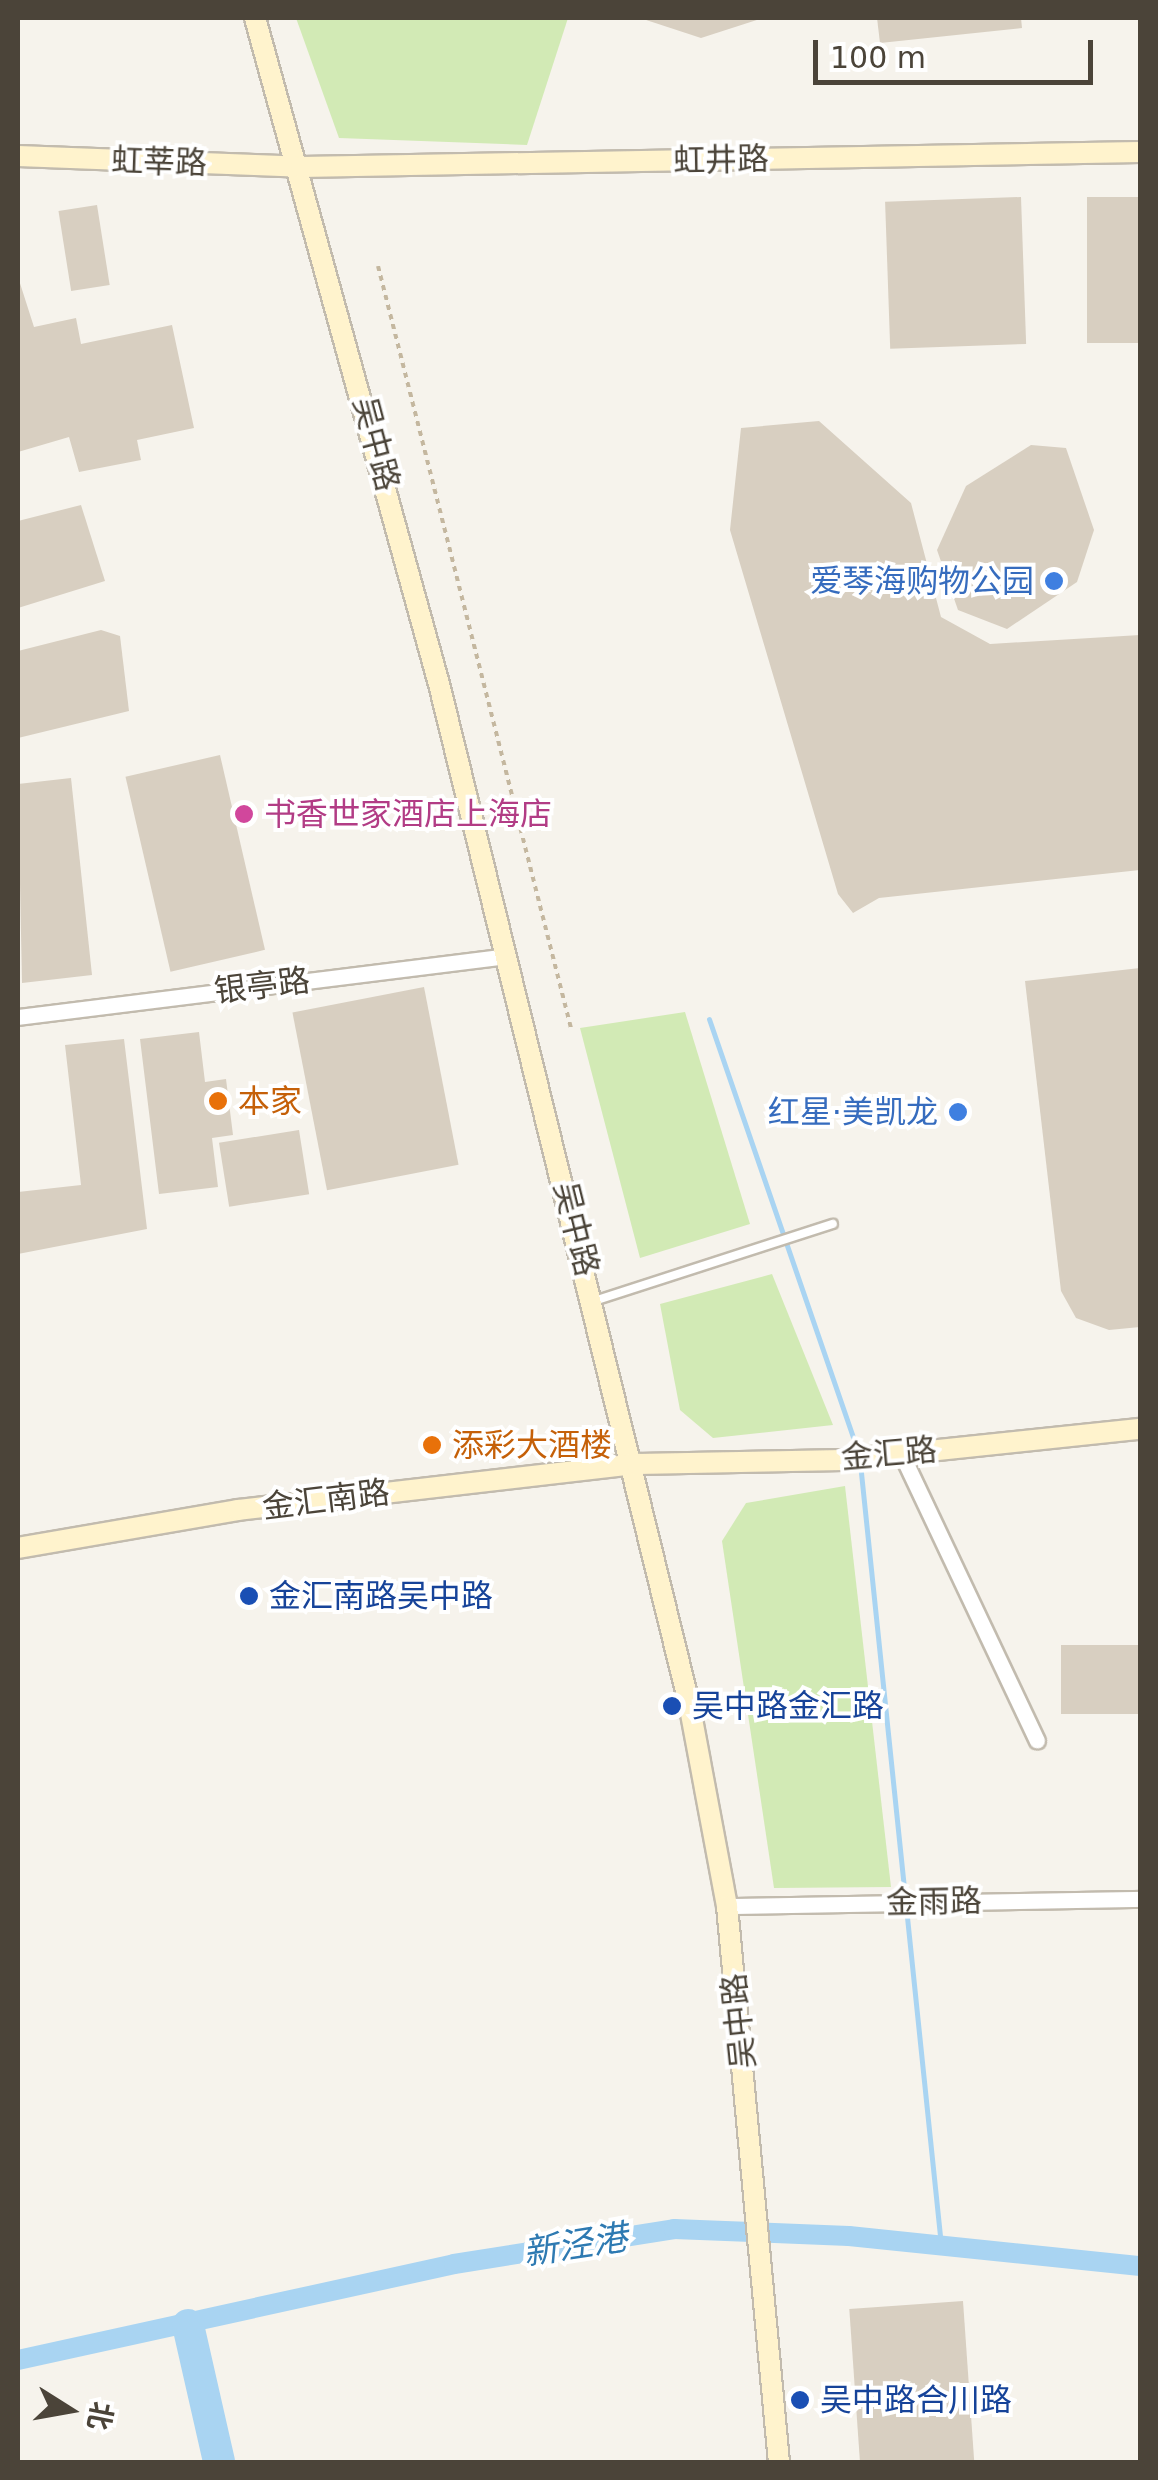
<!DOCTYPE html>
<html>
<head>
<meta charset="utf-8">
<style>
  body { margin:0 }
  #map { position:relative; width:1158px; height:2480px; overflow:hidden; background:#f6f3ec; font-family:"DejaVu Sans","Noto Sans SC",sans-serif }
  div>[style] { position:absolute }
  .green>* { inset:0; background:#d2eab5 }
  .stream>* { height:5px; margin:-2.5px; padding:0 2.5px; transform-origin:2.5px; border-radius:2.5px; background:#a9d4f2 }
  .canal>* { height:20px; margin:-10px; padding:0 10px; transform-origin:10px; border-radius:10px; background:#a9d4f2 }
  .river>* { height:32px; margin:-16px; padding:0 16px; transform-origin:16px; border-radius:16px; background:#a9d4f2 }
  .building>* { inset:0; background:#d8cfc1; transform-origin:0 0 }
  .path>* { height:4px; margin-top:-2px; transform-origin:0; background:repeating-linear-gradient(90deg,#c4b79f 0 5px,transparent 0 10px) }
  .roads { filter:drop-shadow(2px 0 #c2bbae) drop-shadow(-2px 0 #c2bbae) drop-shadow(0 2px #c2bbae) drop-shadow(0 -2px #c2bbae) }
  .lane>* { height:8px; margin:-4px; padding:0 4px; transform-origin:4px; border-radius:4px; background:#fff }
  .street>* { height:15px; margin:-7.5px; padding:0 7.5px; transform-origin:7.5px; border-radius:7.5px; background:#fff }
  .secondary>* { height:20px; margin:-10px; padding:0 10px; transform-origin:10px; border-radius:10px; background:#fff3cd }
  .dots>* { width:28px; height:28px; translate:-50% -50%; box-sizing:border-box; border:5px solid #fff; border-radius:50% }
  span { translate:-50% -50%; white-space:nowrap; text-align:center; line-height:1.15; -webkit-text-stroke:8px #fff; paint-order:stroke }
  .street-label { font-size:32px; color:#4b4439 }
  .shop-label { font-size:32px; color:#366cbe }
  .right { translate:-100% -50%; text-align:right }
  .hotel-label { font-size:32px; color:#b23c85 }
  .left { translate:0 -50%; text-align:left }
  .food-label { font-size:32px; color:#c56008 }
  .transit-label { font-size:32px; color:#164399 }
  .water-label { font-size:35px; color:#2e7ab2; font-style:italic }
  .frame { position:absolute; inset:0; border:20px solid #4b4439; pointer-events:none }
  .north { position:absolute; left:20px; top:2360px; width:100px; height:100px; -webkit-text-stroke:8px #fff; paint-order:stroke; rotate:101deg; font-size:28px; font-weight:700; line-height:40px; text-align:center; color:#4b4439 }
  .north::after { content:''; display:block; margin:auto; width:35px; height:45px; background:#4b4439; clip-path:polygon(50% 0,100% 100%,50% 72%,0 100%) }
  .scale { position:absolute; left:813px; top:40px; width:280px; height:45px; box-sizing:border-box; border:5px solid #4b4439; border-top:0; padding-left:12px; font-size:30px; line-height:35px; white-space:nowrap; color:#4b4439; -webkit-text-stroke:8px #fff; paint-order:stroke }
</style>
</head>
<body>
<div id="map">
  <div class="green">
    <div style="clip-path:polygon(296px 18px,568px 18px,527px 145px,339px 138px)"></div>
    <div style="clip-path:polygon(685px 1012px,750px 1224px,640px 1258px,580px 1028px)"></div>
    <div style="clip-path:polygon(772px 1274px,833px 1425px,713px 1438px,680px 1410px,660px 1304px)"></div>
    <div style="clip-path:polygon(845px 1486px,891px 1887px,774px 1888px,722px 1541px,746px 1503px)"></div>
  </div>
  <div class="stream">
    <div style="left:709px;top:1019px;width:458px;rotate:71deg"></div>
    <div style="left:860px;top:1463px;width:786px;rotate:84.09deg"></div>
  </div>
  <div class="canal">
    <div style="left:18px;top:2360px;width:446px;rotate:-12.4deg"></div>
    <div style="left:454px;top:2264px;width:223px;rotate:-9deg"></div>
    <div style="left:674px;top:2229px;width:175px;rotate:2.3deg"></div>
    <div style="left:849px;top:2236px;width:293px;rotate:5.9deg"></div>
  </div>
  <div class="river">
    <div style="left:188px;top:2325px;width:140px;rotate:77.2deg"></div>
  </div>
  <div class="building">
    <div style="clip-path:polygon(640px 18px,763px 18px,701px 38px)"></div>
    <div style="clip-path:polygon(877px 18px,1021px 18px,1022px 28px,880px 43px)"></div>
    <div style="left:1021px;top:197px;width:147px;height:136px;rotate:88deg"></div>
    <div style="left:1140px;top:197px;width:146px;height:53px;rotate:90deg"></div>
    <div style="left:97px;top:205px;width:81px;height:39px;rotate:81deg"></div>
    <div style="clip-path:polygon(18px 277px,34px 327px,76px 318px,81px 344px,172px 325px,194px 428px,137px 440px,141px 460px,79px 472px,69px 437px,18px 452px)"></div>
    <div style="clip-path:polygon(819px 421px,911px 503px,941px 617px,990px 644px,1140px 635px,1140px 870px,879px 898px,853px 913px,838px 894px,730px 530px,741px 428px)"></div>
    <div style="clip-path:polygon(1031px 445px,1066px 448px,1094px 530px,1077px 582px,1007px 629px,958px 610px,937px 550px,966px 486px)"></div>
    <div style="clip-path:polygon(81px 505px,105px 581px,18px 608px,18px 521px)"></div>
    <div style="clip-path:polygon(101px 630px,120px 636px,129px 711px,18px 738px,18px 651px)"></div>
    <div style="left:220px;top:755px;width:200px;height:97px;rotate:77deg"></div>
    <div style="clip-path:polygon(71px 778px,92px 975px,22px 983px,18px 784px)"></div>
    <div style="clip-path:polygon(1140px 968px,1140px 1327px,1109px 1330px,1076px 1318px,1061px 1291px,1025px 981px)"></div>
    <div style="left:424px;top:987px;width:181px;height:134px;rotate:79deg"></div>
    <div style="clip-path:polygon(199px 1032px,205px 1082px,226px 1079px,233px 1135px,212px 1138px,218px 1187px,159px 1194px,140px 1039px)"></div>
    <div style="clip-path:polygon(124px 1039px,147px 1229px,18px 1254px,18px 1192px,81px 1185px,65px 1045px)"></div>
    <div style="left:299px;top:1130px;width:65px;height:81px;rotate:81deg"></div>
    <div style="left:1140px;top:1645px;width:69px;height:79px;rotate:90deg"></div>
    <div style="left:963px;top:2301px;width:161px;height:114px;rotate:86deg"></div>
  </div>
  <div class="path">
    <div style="left:378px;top:266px;width:786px;rotate:75.79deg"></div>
  </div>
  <div class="roads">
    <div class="lane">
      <div style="left:594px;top:1301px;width:251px;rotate:-17.9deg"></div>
    </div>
    <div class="street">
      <div style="left:18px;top:1017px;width:493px;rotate:-7.1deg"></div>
      <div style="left:901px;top:1453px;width:318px;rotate:64.7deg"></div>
      <div style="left:727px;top:1906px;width:413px;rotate:-1deg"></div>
    </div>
    <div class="secondary">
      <div style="left:255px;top:18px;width:691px;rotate:74.56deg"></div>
      <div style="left:439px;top:684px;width:1049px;rotate:76.22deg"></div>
      <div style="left:689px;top:1703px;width:207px;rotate:79.4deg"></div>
      <div style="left:727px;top:1906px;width:558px;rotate:84.66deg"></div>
      <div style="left:18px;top:156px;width:283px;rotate:2.2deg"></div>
      <div style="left:301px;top:167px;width:839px;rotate:-1.02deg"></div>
      <div style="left:18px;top:1548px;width:223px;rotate:-9.8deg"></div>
      <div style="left:238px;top:1510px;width:402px;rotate:-6.6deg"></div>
      <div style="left:637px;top:1464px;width:206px;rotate:-1.1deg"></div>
      <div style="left:843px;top:1460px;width:299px;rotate:-6deg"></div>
    </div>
  </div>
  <div class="dots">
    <div style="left:1054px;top:581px;background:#3f7fe0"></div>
    <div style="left:244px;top:814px;background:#d1479c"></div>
    <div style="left:218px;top:1101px;background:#e8710a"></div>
    <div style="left:958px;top:1112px;background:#3f7fe0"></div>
    <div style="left:432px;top:1445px;background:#e8710a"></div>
    <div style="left:249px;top:1596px;background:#1a4fb4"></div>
    <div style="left:672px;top:1706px;background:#1a4fb4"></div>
    <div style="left:800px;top:2400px;background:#1a4fb4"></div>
  </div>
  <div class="street-label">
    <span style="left:721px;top:160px;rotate:-1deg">虹井路</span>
    <span style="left:159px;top:162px;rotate:2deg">虹莘路</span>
    <span style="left:376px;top:444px;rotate:75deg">吴中路</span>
    <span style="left:262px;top:986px;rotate:-7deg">银亭路</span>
    <span style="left:576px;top:1229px;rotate:76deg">吴中路</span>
    <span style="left:889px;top:1454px;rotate:-5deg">金汇路</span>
    <span style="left:326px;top:1500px;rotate:-7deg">金汇南路</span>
    <span style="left:934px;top:1902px;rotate:-1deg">金雨路</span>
    <span style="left:739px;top:2021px;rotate:-96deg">吴中路</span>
  </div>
  <div class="shop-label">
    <span class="right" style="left:1034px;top:581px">爱琴海购物公园</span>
    <span class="right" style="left:938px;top:1112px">红星·美凯龙</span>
  </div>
  <div class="hotel-label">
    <span class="left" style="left:264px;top:814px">书香世家酒店上海店</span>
  </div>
  <div class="food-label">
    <span class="left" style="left:238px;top:1101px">本家</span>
    <span class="left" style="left:452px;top:1445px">添彩大酒楼</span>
  </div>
  <div class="transit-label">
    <span class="left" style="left:269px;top:1596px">金汇南路吴中路</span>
    <span class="left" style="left:692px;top:1706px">吴中路金汇路</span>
    <span class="left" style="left:820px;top:2400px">吴中路合川路</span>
  </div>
  <div class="water-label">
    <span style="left:575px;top:2245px;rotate:-9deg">新泾港</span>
  </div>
  <div class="frame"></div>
  <div class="north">北</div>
  <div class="scale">100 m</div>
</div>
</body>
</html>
